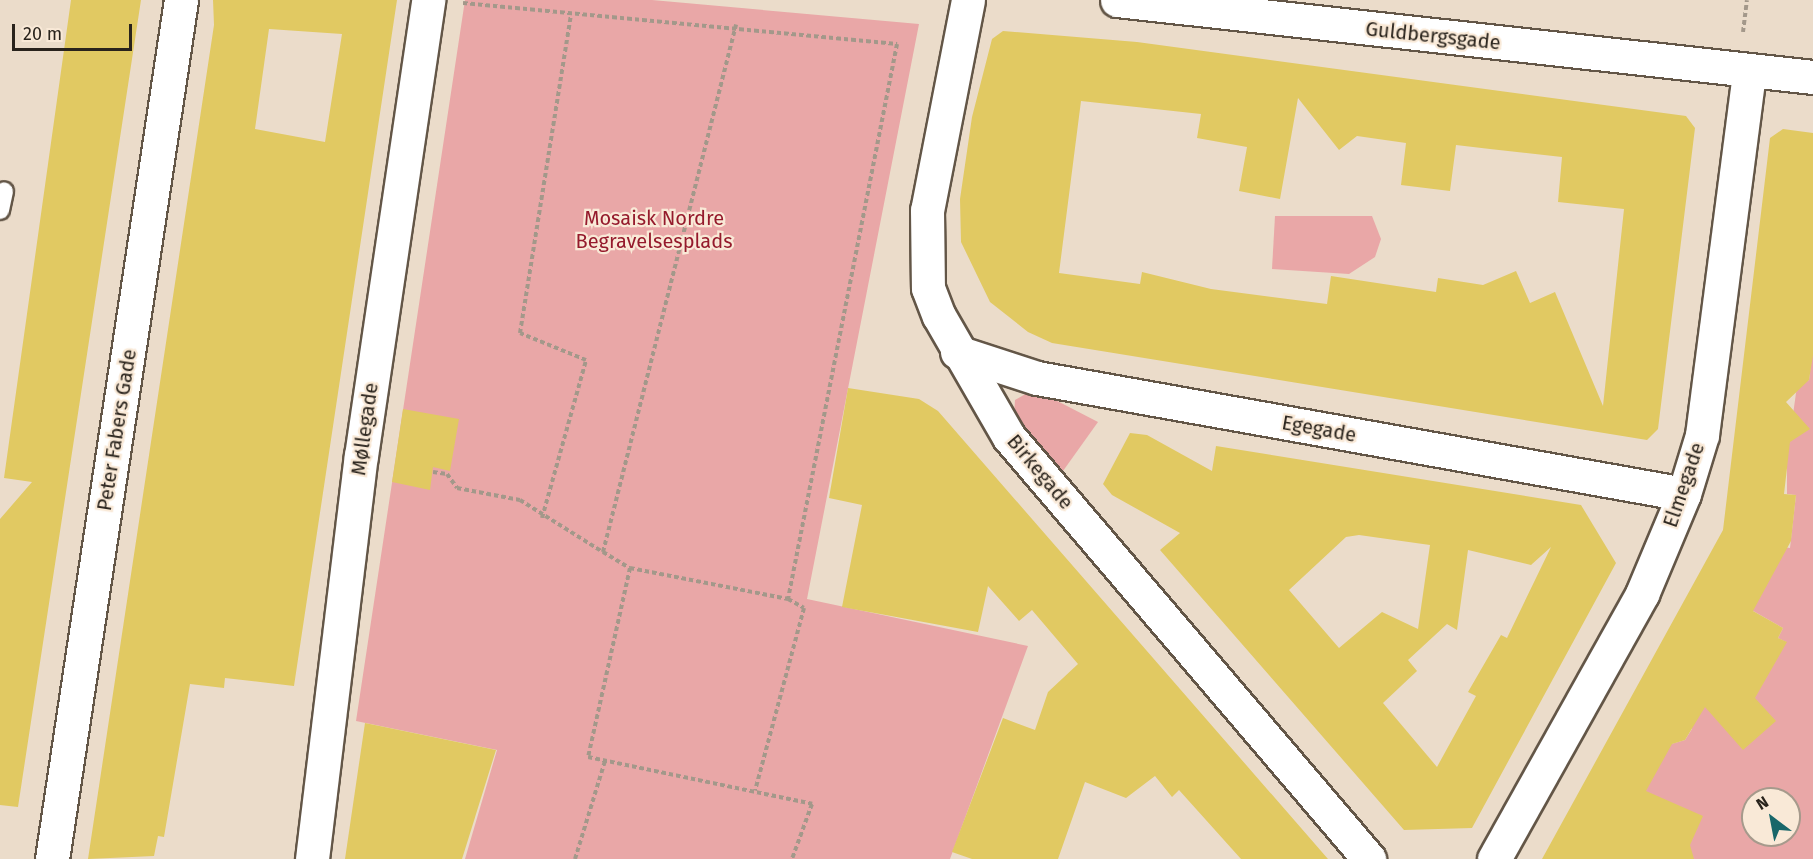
<!DOCTYPE html>
<html>
<head>
<meta charset="utf-8">
<style>
  body { margin:0 }
  #map { position:relative; width:1813px; height:859px; overflow:hidden; background:#ebdcca; font-family:"Fira Sans",sans-serif }
  div>[style] { position:absolute }
  .green>* { inset:0; background:#e9a7a7 }
  .building>* { inset:0; background:#e1c962 }
  .path>* { height:4px; margin-top:-2px; transform-origin:0; background:repeating-linear-gradient(90deg,#a3988a 0 4.5px,transparent 0 7.5px) }
  .roads { filter:drop-shadow(2px 0 #635647) drop-shadow(-2px 0 #635647) drop-shadow(0 2px #635647) drop-shadow(0 -2px #635647) }
  .service>* { height:18px; margin:-9px; padding:0 9px; transform-origin:9px; border-radius:9px; background:#fff }
  .minor>* { height:33px; margin:-16.5px; padding:0 16.5px; transform-origin:16.5px; border-radius:16.5px; background:#fff }
  span { translate:-50% -50%; white-space:nowrap; text-align:center; line-height:1.15; -webkit-text-stroke:4.5px #f9e9d7; paint-order:stroke }
  .street-label { font-size:20px; color:#29231c }
  .park-label { font-size:20px; color:#951a2c }
  .north { position:absolute; left:1741px; top:787px; width:60px; height:60px; box-sizing:border-box; background:#f9e9d7; border:2px solid #a69a8c; border-radius:50%; rotate:328deg; font-size:16px; font-weight:700; line-height:24px; text-align:center; color:#29231c }
  .north::after { content:''; display:block; margin:auto; width:21px; height:27px; background:#19676a; clip-path:polygon(50% 0,100% 100%,50% 72%,0 100%) }
  .scale { position:absolute; left:12px; top:24px; width:120px; height:27px; box-sizing:border-box; border:3px solid #29231c; border-top:0; padding-left:8px; font-size:18px; line-height:21px; white-space:nowrap; color:#29231c; -webkit-text-stroke:4px #f9e9d7; paint-order:stroke }
</style>
</head>
<body>
<div id="map">
  <div class="green">
    <div style="clip-path:polygon(465px 0,652px 0,919px 24px,807px 599px,1028px 646px,950px 859px,465px 859px,497px 750px,356px 721px)"></div>
    <div style="clip-path:polygon(1275px 216px,1372px 216px,1381px 239px,1375px 257px,1349px 274px,1272px 269px)"></div>
    <div style="clip-path:polygon(evenodd,1813px 346px,1813px 859px,1619px 859px,1612px 855px,1668px 745px,1685px 740px,1692px 729px,1687px 712px,1786px 642px,1778px 638px,1783px 628px,1748px 608px,1783px 547px,1790px 548px,1796px 495px,1787px 494px,1787px 457px,1797px 386px,1809px 380px,1813px 346px,1753px 799px,1789px 799px,1789px 835px,1753px 835px,1753px 799px)"></div>
    <div style="clip-path:polygon(1034px 389px,1098px 422px,1058px 478px,1014px 416px,1015px 400px)"></div>
  </div>
  <div class="building">
    <div style="clip-path:polygon(71px 0,141px 0,18px 807px,0 805px,0 519px,32px 482px,4px 478px)"></div>
    <div style="clip-path:polygon(evenodd,213px 0,397px 0,294px 686px,225px 678px,224px 688px,190px 684px,164px 837px,158px 836px,154px 856px,88px 859px,214px 25px,213px 0,269px 29px,342px 34px,325px 142px,255px 129px,269px 29px)"></div>
    <div style="clip-path:polygon(evenodd,1003px 31px,1137px 42px,1686px 116px,1695px 128px,1658px 429px,1647px 440px,1052px 343px,1028px 332px,990px 302px,961px 242px,960px 199px,972px 117px,992px 39px,1003px 31px,1298px 98px,1339px 150px,1357px 136px,1406px 143px,1401px 185px,1450px 191px,1456px 145px,1490px 149px,1562px 157px,1558px 202px,1624px 209px,1603px 406px,1555px 292px,1530px 303px,1516px 271px,1483px 285px,1438px 278px,1436px 292px,1331px 276px,1327px 304px,1211px 289px,1142px 272px,1140px 284px,1059px 273px,1081px 101px,1201px 114px,1197px 138px,1247px 147px,1239px 191px,1280px 199px,1298px 98px)"></div>
    <div style="clip-path:polygon(1783px 129px,1813px 133px,1813px 355px,1809px 380px,1786px 402px,1810px 429px,1790px 442px,1784px 494px,1796px 495px,1791px 541px,1753px 611px,1783px 628px,1778px 638px,1787px 642px,1755px 698px,1776px 721px,1743px 750px,1705px 707px,1685px 740px,1672px 744px,1646px 791px,1703px 816px,1690px 845px,1694px 859px,1542px 859px,1723px 530px,1770px 138px)"></div>
    <div style="clip-path:polygon(848px 388px,919px 399px,938px 411px,1328px 859px,1241px 859px,1179px 790px,1172px 797px,1155px 776px,1126px 798px,1085px 782px,1058px 859px,972px 859px,952px 852px,1003px 718px,1035px 730px,1048px 692px,1078px 664px,1032px 610px,1019px 621px,988px 586px,978px 632px,842px 607px,862px 505px,829px 498px)"></div>
    <div style="clip-path:polygon(403px 409px,459px 419px,450px 471px,433px 467px,430px 490px,392px 482px)"></div>
    <div style="clip-path:polygon(evenodd,1130px 433px,1147px 435px,1212px 471px,1216px 446px,1581px 505px,1616px 563px,1472px 828px,1404px 830px,1160px 550px,1180px 533px,1112px 495px,1103px 484px,1130px 433px,1359px 535px,1430px 545px,1418px 629px,1382px 612px,1339px 648px,1289px 590px,1346px 537px,1359px 535px,1130px 433px,1551px 547px,1507px 638px,1501px 635px,1468px 692px,1476px 696px,1437px 767px,1383px 703px,1417px 671px,1408px 660px,1447px 624px,1457px 630px,1468px 550px,1531px 565px,1551px 547px)"></div>
    <div style="clip-path:polygon(365px 723px,496px 750px,462px 859px,345px 859px)"></div>
  </div>
  <div class="path">
    <div style="left:463px;top:3px;width:436px;rotate:5.4deg"></div>
    <div style="left:897px;top:44px;width:566px;rotate:101.11deg"></div>
    <div style="left:1743px;top:32px;width:32px;rotate:-83deg"></div>
    <div style="left:433px;top:472px;width:14px;rotate:8deg"></div>
    <div style="left:447px;top:474px;width:17px;rotate:54deg"></div>
    <div style="left:457px;top:488px;width:64px;rotate:10.8deg"></div>
    <div style="left:520px;top:500px;width:98px;rotate:32.1deg"></div>
    <div style="left:603px;top:552px;width:544px;rotate:-75.84deg"></div>
    <div style="left:542px;top:518px;width:164px;rotate:-74.4deg"></div>
    <div style="left:586px;top:360px;width:71px;rotate:-157.8deg"></div>
    <div style="left:520px;top:333px;width:322px;rotate:-80.9deg"></div>
    <div style="left:603px;top:552px;width:31px;rotate:31deg"></div>
    <div style="left:630px;top:568px;width:161px;rotate:11.1deg"></div>
    <div style="left:788px;top:599px;width:18px;rotate:29deg"></div>
    <div style="left:804px;top:608px;width:189px;rotate:105deg"></div>
    <div style="left:630px;top:568px;width:194px;rotate:102.5deg"></div>
    <div style="left:588px;top:757px;width:229px;rotate:11.8deg"></div>
    <div style="left:812px;top:804px;width:59px;rotate:110deg"></div>
    <div style="left:575px;top:859px;width:102px;rotate:-73deg"></div>
  </div>
  <div class="roads">
    <div class="service">
      <div style="left:0;top:210px;width:19px;rotate:-78deg"></div>
    </div>
    <div class="minor">
      <div style="left:968px;top:0;width:214px;rotate:101deg"></div>
      <div style="left:927px;top:210px;width:78px;rotate:89.3deg"></div>
      <div style="left:928px;top:288px;width:30px;rotate:69deg"></div>
      <div style="left:939px;top:316px;width:140px;rotate:60deg"></div>
      <div style="left:1009px;top:437px;width:555px;rotate:49.53deg"></div>
      <div style="left:1117px;top:0;width:700px;rotate:6.31deg"></div>
      <div style="left:957px;top:352px;width:84px;rotate:18deg"></div>
      <div style="left:1037px;top:378px;width:657px;rotate:10.16deg"></div>
      <div style="left:52px;top:859px;width:869px;rotate:-81.46deg"></div>
      <div style="left:312px;top:859px;width:406px;rotate:-83.1deg"></div>
      <div style="left:361px;top:456px;width:461px;rotate:-81.6deg"></div>
      <div style="left:1494px;top:859px;width:304px;rotate:-60.8deg"></div>
      <div style="left:1642px;top:594px;width:108px;rotate:-67.2deg"></div>
      <div style="left:1684px;top:494px;width:62px;rotate:-73deg"></div>
      <div style="left:1702px;top:435px;width:367px;rotate:-82.6deg"></div>
    </div>
  </div>
  <div class="street-label">
    <span style="left:1433px;top:36px;rotate:6deg">Guldbergsgade</span>
    <span style="left:365px;top:429px;rotate:-82deg">Møllegade</span>
    <span style="left:1319px;top:429px;rotate:10deg">Egegade</span>
    <span style="left:117px;top:430px;rotate:-81deg">Peter Fabers Gade</span>
    <span style="left:1040px;top:472px;rotate:50deg">Birkegade</span>
    <span style="left:1684px;top:485px;rotate:-71deg">Elmegade</span>
  </div>
  <div class="park-label">
    <span style="left:654px;top:230px">Mosaisk Nordre<br>Begravelsesplads</span>
  </div>
  <div class="north">N</div>
  <div class="scale">20 m</div>
</div>
</body>
</html>
